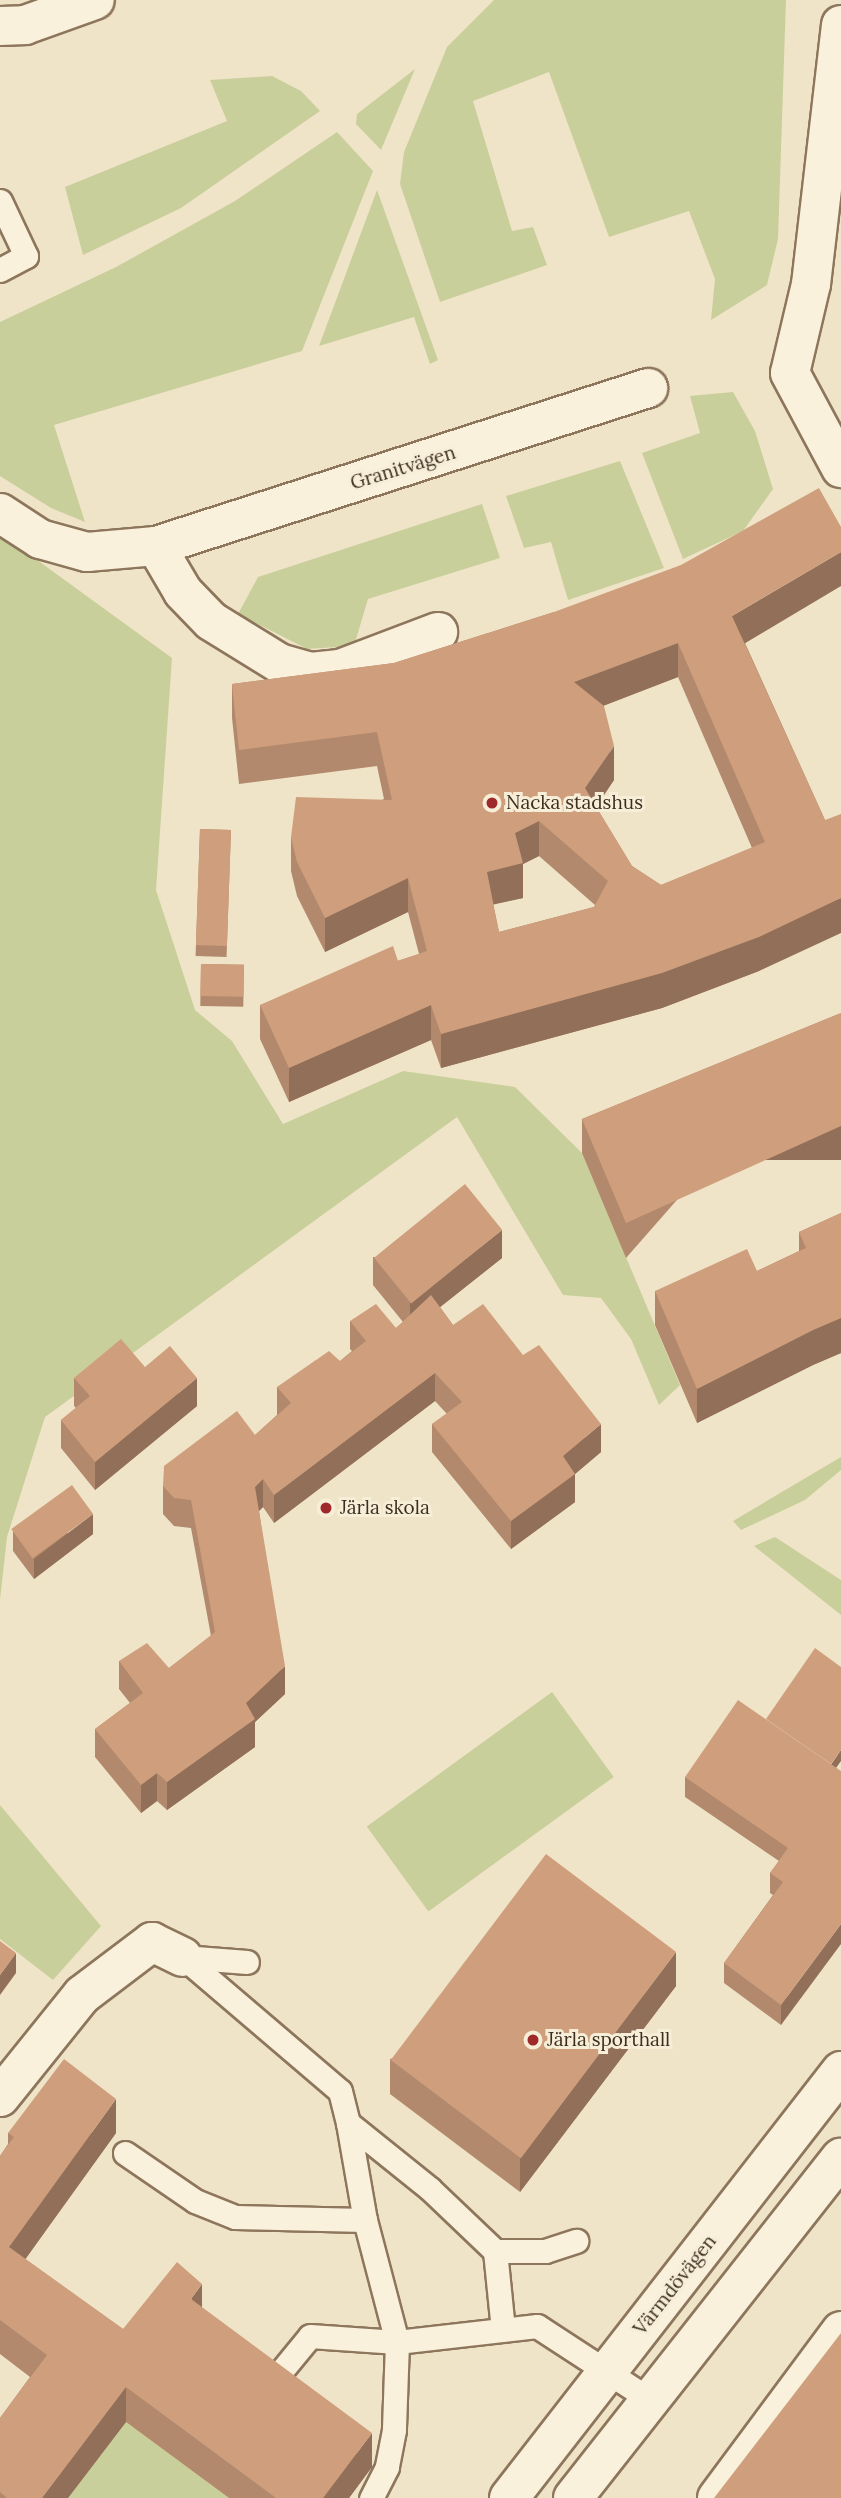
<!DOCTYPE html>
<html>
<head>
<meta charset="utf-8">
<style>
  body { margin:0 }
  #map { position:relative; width:841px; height:2498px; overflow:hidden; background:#f0e4c8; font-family:Lora,serif }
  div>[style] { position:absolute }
  .green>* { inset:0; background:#c9cf9b; transform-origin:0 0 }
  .roads { filter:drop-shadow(2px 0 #8d765c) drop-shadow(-2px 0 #8d765c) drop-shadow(0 2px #8d765c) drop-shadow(0 -2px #8d765c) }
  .lane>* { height:23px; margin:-11.5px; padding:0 11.5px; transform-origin:11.5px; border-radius:11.5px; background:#faf1dc }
  .street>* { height:38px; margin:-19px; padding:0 19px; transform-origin:19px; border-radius:19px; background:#faf1dc }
  .secondary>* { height:38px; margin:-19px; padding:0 19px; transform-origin:19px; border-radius:19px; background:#faf1dc }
  .wall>* { inset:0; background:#b2896c; transform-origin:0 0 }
  .shaded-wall>* { inset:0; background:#916f58; transform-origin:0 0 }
  .building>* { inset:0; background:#cf9f7d; transform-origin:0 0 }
  .dots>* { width:19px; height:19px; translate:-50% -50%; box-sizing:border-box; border:4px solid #f7eed8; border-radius:50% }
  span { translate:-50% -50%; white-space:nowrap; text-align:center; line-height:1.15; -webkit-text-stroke:6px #f7eed8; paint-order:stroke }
  .street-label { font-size:19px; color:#3d2e20 }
  .poi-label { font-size:19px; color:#3d2e20 }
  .left { translate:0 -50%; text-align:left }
</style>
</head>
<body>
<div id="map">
  <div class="green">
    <div style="clip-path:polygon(494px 0,786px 0,778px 239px,767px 285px,711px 320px,715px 279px,689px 211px,609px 237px,549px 72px,473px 101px,512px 231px,533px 227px,547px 265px,440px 302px,400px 184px,404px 152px,447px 47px)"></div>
    <div style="clip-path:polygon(415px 69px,381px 150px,356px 124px,357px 114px)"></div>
    <div style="clip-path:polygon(272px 76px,301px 91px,320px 111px,181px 208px,83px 255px,65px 187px,227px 121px,210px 80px)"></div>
    <div style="clip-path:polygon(337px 132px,373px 171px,302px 351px,54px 425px,85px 522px,51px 508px,0 476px,0 322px,116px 267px,235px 201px)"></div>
    <div style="clip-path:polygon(377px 190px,438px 360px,430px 364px,414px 317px,319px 346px)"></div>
    <div style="clip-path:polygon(733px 392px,755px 431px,773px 489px,743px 531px,683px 559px,642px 453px,700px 433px,690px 396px)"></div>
    <div style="clip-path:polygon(620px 461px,664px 568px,568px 600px,551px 542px,524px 548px,506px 496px)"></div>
    <div style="clip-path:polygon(482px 504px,500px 558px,368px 599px,354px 646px,307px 649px,238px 614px,258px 577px)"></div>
    <div style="clip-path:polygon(0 533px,172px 658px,156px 890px,195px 1010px,232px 1041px,283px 1124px,403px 1071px,515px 1087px,582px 1153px,680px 1385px,659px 1405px,631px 1339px,601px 1298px,563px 1295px,457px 1117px,45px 1417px,7px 1537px,0 1600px)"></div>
    <div style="clip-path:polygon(841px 1457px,841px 1470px,805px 1500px,741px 1530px,733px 1521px)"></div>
    <div style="clip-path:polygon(775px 1537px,841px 1580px,841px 1615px,754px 1546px)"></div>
    <div style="left:552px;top:1692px;width:105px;height:229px;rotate:54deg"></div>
    <div style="clip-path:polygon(0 1805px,101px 1926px,53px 1980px,0 1939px)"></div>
    <div style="clip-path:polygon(126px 2422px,229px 2498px,68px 2498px)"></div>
  </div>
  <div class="roads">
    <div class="lane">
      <div style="left:0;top:201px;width:61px;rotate:64.7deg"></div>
      <div style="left:26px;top:256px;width:30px;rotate:152deg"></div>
      <div style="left:183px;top:1957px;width:206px;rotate:40.5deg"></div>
      <div style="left:340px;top:2091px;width:33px;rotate:76deg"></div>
      <div style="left:348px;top:2123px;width:105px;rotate:38.8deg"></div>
      <div style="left:430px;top:2189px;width:90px;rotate:43.6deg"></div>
      <div style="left:495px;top:2251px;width:50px"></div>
      <div style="left:545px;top:2251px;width:33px;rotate:-18deg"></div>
      <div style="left:183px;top:1957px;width:64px;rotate:4.5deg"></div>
      <div style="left:348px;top:2123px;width:98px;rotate:80.1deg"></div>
      <div style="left:125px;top:2153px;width:85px;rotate:34.4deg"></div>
      <div style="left:195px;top:2201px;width:43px;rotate:21.8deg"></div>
      <div style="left:235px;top:2217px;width:130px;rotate:1.3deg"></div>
      <div style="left:365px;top:2220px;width:126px;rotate:75.3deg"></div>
      <div style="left:397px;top:2342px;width:141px;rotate:-6.5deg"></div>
      <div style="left:537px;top:2326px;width:137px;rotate:33.1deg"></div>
      <div style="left:495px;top:2251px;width:79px;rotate:84.2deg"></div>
      <div style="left:278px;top:2375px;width:50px;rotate:-50.6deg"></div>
      <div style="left:310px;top:2336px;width:87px;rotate:3.9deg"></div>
      <div style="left:397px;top:2342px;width:88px;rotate:92deg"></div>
      <div style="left:394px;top:2430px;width:38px;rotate:101deg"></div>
      <div style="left:387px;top:2467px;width:35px;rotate:117deg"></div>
    </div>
    <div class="street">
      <div style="left:841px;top:25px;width:261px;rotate:96.6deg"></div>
      <div style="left:811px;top:284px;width:91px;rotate:103.3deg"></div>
      <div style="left:790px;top:373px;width:108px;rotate:61.8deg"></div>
      <div style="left:0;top:513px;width:48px;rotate:33deg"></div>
      <div style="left:40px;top:539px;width:49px;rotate:15.5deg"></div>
      <div style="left:87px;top:552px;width:69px;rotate:-5deg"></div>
      <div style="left:156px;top:546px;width:517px;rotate:-17.8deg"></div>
      <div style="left:156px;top:546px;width:53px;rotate:59.6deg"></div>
      <div style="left:183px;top:592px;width:40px;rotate:46deg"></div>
      <div style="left:211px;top:621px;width:80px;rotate:31.7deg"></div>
      <div style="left:279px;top:663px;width:33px;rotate:16deg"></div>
      <div style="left:311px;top:672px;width:29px;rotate:-6deg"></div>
      <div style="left:340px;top:669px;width:105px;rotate:-20.7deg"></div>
      <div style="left:0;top:2097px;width:131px;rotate:-51.2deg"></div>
      <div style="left:82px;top:1995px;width:88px;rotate:-37.1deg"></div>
      <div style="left:152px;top:1942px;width:34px;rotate:26deg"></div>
      <div style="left:717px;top:2498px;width:208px;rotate:-53.4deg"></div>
    </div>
    <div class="secondary">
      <div style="left:0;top:26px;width:25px;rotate:-2deg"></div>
      <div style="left:25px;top:25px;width:74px;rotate:-19.7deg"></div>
      <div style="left:509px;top:2498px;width:541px;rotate:-52.13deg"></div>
      <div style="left:573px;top:2498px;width:433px;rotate:-51.8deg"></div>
    </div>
  </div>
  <div class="wall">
    <div style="clip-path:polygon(evenodd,554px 612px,745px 643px,825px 820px,759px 971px,662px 1008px,441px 1068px,431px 1040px,289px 1102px,260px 1039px,260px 1005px,419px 954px,408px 912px,325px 952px,297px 896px,291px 871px,291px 837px,384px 799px,377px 766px,239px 784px,232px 718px,232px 684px,394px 663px,554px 612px,678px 677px,752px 848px,661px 885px,632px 866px,596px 807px,614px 780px,603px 706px,678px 677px,554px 612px,539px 856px,595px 905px,594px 907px,499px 932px,493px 904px,523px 898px,523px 864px,539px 856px)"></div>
    <div style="left:200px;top:829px;width:31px;height:127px;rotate:2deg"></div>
    <div style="left:201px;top:964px;width:43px;height:42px;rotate:1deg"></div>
    <div style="clip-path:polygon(841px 1013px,626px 1258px,582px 1153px,582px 1119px)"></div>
    <div style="clip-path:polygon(841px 1213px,841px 1353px,813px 1365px,697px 1423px,655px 1325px,655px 1291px,757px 1271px,799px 1251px,799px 1232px)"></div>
    <div style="clip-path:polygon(373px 1257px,502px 1258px,440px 1307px,453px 1325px,601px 1452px,575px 1474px,575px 1502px,511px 1549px,432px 1452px,432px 1424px,447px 1414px,435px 1401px,274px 1523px,263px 1507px,259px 1511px,285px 1694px,255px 1722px,255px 1747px,167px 1810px,157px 1801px,141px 1813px,95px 1757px,95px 1729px,130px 1703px,119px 1689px,119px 1661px,169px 1668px,211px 1636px,191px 1528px,174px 1526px,163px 1514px,163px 1486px,255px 1435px,277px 1415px,277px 1387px,340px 1361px,352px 1351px,350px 1349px,350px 1321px,396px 1328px,403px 1322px,373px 1285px)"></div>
    <div style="clip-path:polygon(145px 1367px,197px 1406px,95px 1490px,61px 1448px,61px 1420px,76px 1408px,74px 1406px,74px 1378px)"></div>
    <div style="clip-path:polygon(13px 1531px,93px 1534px,34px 1579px,13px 1551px)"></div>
    <div style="clip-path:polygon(836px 1768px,781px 2025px,724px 1983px,724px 1963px,773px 1895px,770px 1893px,770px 1873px,779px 1861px,685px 1797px,685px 1777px)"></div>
    <div style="clip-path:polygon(676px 1986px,520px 2192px,390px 2094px,390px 2059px)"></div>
    <div style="clip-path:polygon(8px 2133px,116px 2133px,25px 2259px,123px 2329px,202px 2308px,372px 2467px,349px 2498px,229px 2498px,126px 2422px,68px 2498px,0 2498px,0 2418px,30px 2377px,0 2354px,0 2156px,8px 2144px)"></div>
  </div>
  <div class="shaded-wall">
    <div style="clip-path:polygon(841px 552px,841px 586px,732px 651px,732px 616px)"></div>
    <div style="clip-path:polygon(678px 643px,678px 677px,574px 717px,574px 682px)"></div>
    <div style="clip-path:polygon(614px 746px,614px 780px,585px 823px,585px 788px)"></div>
    <div style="clip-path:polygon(539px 821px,539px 856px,523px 864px,523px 898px,487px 906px,487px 872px,515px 833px)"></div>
    <div style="clip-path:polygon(408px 878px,408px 912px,325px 952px,325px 918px)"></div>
    <div style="clip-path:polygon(841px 898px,841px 933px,759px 971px,662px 1008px,441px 1068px,441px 1034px)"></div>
    <div style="clip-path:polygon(431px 1005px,431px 1040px,289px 1102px,289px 1068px)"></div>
    <div style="left:841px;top:1126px;width:34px;height:236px;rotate:90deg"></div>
    <div style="clip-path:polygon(502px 1230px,502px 1258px,410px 1331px,410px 1303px)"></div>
    <div style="clip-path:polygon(841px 1318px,841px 1353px,813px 1365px,697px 1423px,697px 1389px,813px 1330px)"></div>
    <div style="clip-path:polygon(435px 1373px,435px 1401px,274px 1523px,274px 1495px)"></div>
    <div style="clip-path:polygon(197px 1378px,197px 1406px,95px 1490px,95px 1462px)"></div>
    <div style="clip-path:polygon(601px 1424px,601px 1452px,575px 1474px,575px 1502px,511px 1549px,511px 1521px,563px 1456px)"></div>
    <div style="clip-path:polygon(263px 1479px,263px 1507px,255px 1515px,255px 1487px)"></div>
    <div style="clip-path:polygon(93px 1514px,93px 1534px,34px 1579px,34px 1559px)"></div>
    <div style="clip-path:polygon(285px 1666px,285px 1694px,255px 1722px,255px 1747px,167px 1810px,167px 1782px,246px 1703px)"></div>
    <div style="clip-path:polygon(841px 1750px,841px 1761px,826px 1782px,826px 1772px)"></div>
    <div style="clip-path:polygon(157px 1773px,157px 1801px,141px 1813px,141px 1785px)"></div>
    <div style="clip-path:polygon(841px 1924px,841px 1944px,781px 2025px,781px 2005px)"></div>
    <div style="clip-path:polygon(676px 1952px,676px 1986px,520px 2192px,520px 2158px)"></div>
    <div style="clip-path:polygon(16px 1953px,16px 1973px,0 1995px,0 1975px)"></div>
    <div style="clip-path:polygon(116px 2099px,116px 2133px,9px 2282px,9px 2247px)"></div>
    <div style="clip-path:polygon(202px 2284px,202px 2318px,191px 2299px)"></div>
    <div style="clip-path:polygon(126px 2387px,126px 2422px,68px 2498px,42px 2498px)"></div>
    <div style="clip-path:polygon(372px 2433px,372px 2467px,349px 2498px,323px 2498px)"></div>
  </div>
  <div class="building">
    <div style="clip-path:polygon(evenodd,819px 488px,841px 527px,841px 552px,732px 616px,825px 820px,841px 814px,841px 898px,759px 937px,662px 973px,441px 1034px,431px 1005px,289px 1068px,260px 1005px,393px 946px,398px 961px,427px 951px,408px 878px,325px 918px,297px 862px,291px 837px,296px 797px,392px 800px,377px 732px,239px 750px,232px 684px,394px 663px,554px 612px,681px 565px,819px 488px,678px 643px,765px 842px,661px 885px,632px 866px,585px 788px,614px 746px,604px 706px,574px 682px,678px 643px,819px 488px,539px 821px,608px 881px,594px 907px,499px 932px,487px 872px,523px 863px,515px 833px,539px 821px)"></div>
    <div style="left:200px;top:829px;width:31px;height:116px;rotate:2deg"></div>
    <div style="left:201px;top:964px;width:43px;height:32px;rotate:1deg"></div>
    <div style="clip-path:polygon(841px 1013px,841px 1126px,626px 1223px,582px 1119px)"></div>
    <div style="left:465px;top:1184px;width:59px;height:117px;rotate:51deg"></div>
    <div style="clip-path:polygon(841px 1213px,841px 1318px,813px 1330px,697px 1389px,655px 1291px,747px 1249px,757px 1271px,806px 1248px,799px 1232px)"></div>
    <div style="clip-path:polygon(431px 1295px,453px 1325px,483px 1304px,523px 1355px,539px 1345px,601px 1424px,563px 1456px,575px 1474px,511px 1521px,432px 1424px,462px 1402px,435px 1373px,274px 1495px,263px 1479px,255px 1487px,285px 1666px,246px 1703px,255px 1719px,167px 1782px,157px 1773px,141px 1785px,95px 1729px,143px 1693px,119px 1661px,147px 1643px,169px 1668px,215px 1632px,191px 1500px,174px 1498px,163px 1486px,164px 1466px,237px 1411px,255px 1435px,291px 1403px,277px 1387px,329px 1351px,340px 1361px,366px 1341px,350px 1321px,376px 1304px,396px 1328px)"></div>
    <div style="clip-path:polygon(121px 1339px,145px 1367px,170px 1346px,197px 1378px,95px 1462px,61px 1420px,90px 1396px,74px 1378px)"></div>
    <div style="left:72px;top:1485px;width:36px;height:75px;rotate:54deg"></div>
    <div style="clip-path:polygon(815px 1648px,841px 1667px,841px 1750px,831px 1764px,766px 1719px)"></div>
    <div style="clip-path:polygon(738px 1700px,841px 1771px,841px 1924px,781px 2005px,724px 1963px,783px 1882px,770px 1873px,788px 1848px,685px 1777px)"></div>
    <div style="left:546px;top:1854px;width:163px;height:258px;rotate:37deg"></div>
    <div style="clip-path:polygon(0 1941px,16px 1953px,0 1975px)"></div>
    <div style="clip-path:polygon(64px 2059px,116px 2099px,9px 2247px,123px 2329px,177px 2262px,202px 2284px,191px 2299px,372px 2433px,323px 2498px,276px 2498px,126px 2387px,42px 2498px,7px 2498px,0 2492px,0 2418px,47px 2355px,0 2320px,0 2156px,14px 2137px,8px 2133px)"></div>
    <div style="clip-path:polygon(841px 2333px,841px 2498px,714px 2498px)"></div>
  </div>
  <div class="dots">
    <div style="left:492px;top:803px;background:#9e2a2b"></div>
    <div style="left:326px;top:1508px;background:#9e2a2b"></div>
    <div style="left:533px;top:2040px;background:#9e2a2b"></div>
  </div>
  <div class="street-label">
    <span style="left:403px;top:468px;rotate:-17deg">Granitvägen</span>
    <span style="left:675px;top:2285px;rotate:-52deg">Värmdövägen</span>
  </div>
  <div class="poi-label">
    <span class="left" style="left:506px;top:803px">Nacka stadshus</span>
    <span class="left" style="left:340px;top:1508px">Järla skola</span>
    <span class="left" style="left:547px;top:2040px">Järla sporthall</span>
  </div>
</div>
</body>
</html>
